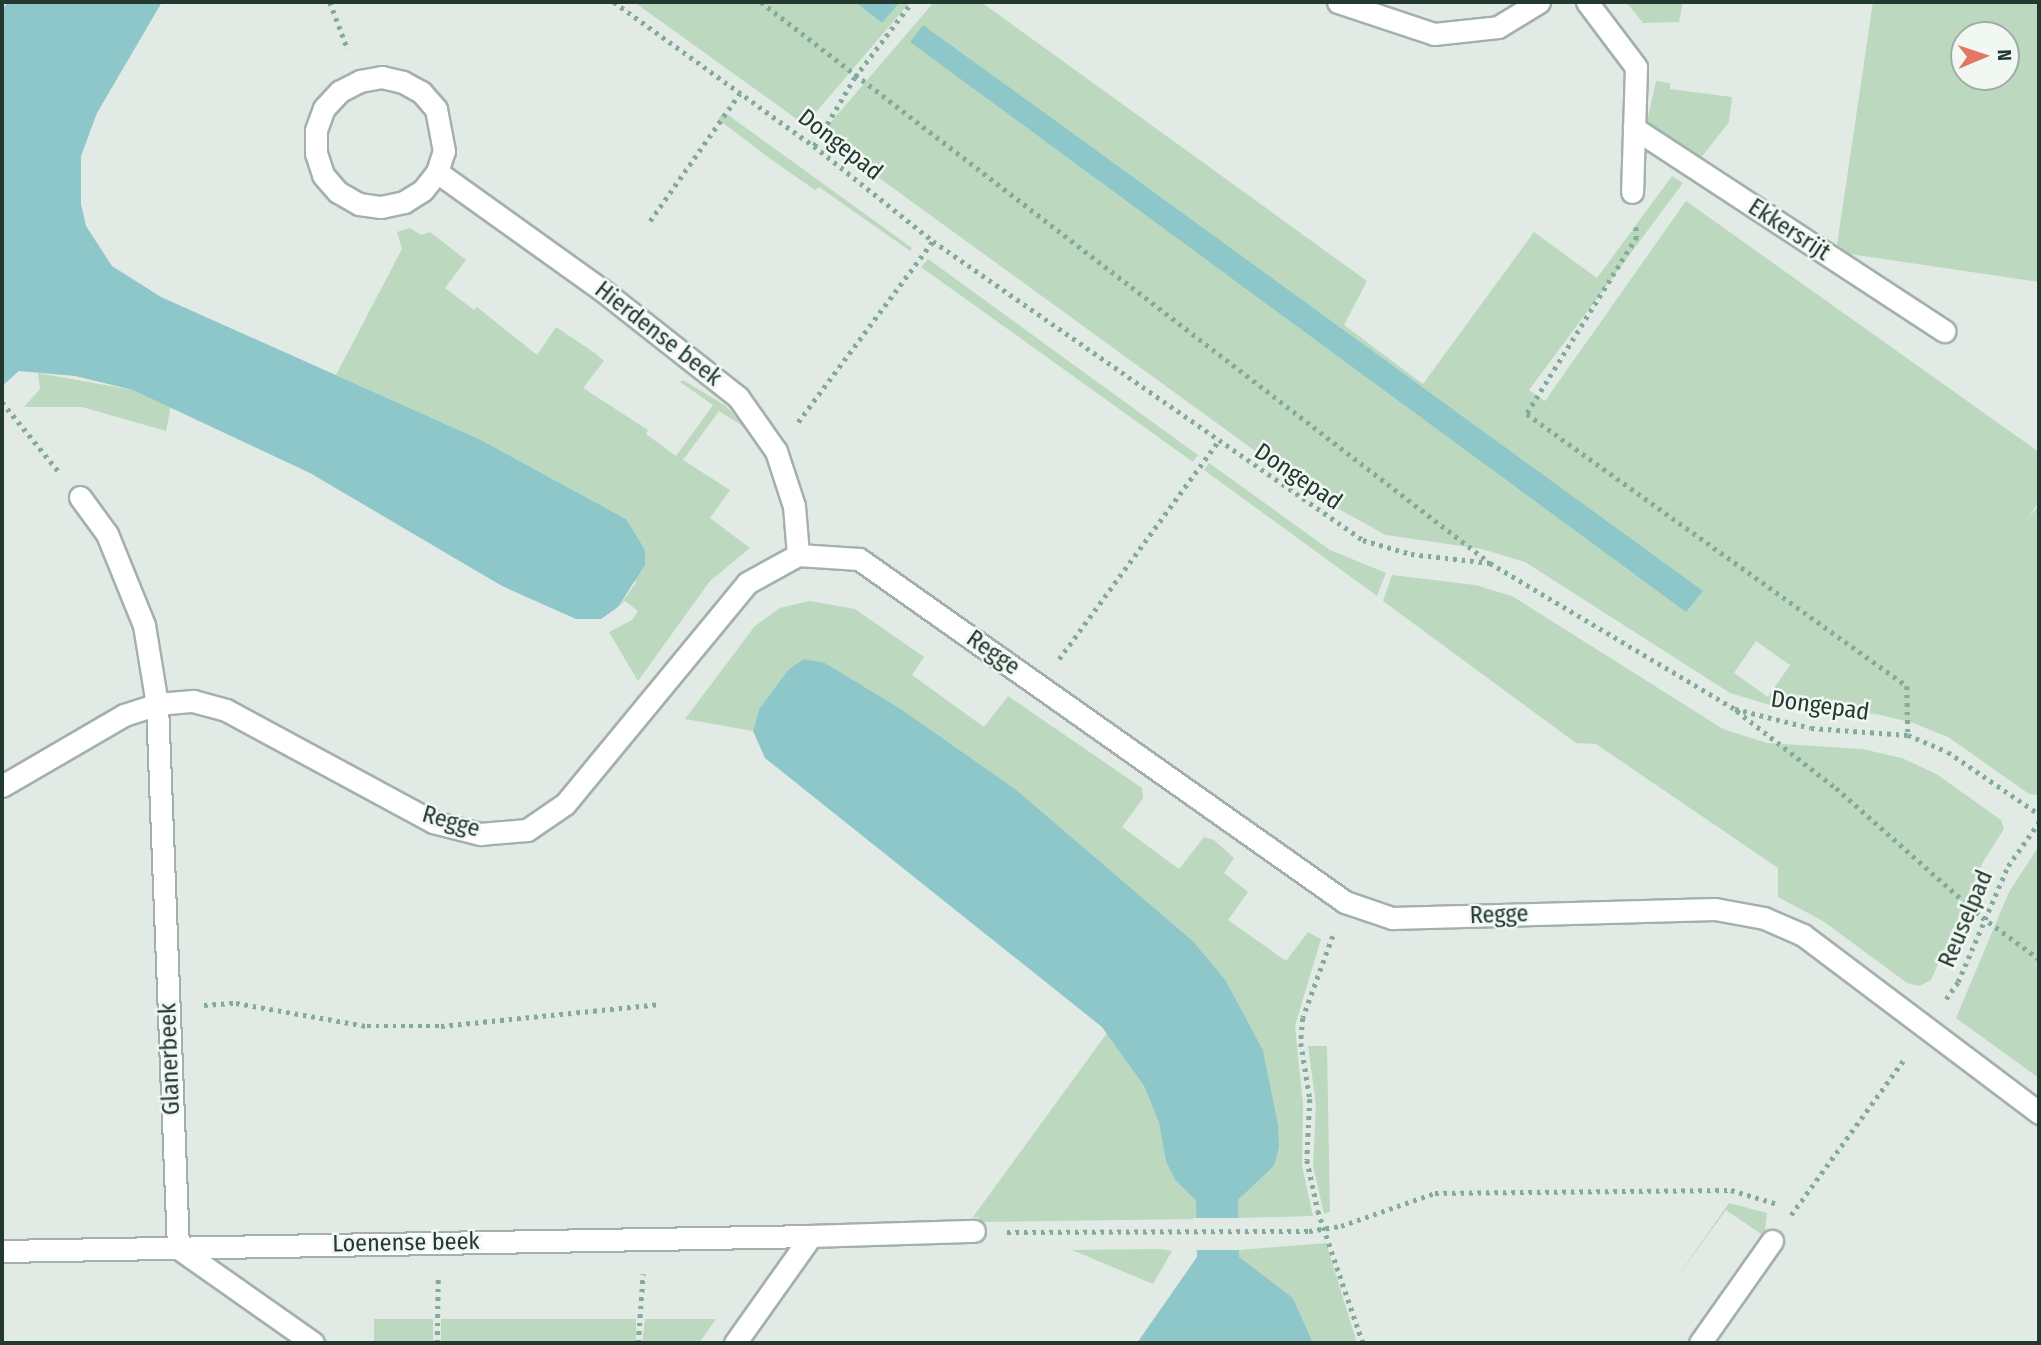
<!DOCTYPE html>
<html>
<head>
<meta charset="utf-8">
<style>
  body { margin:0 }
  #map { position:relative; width:2041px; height:1345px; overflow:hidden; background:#e1eae5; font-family:"Fira Sans Condensed",sans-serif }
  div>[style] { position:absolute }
  .green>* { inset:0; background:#bcd9c0; transform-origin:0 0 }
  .water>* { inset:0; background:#8ec7ca }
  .pier>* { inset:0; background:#e1eae5; transform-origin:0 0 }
  .path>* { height:4.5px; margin-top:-2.25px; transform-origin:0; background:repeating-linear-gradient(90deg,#84aa9a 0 3.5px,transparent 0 8.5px) }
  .roads { filter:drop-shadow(2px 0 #a4b1ab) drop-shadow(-2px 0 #a4b1ab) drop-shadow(0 2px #a4b1ab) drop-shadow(0 -2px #a4b1ab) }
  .lane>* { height:21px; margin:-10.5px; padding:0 10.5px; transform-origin:10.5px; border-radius:10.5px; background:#fff }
  .street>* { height:21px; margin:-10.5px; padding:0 10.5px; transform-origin:10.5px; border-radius:10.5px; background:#fff }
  span { translate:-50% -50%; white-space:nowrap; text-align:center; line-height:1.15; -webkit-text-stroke:5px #f1f7f3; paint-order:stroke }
  .street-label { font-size:24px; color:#233930 }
  .frame { position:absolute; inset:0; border:4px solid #233930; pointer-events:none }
  .north { position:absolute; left:1950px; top:21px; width:70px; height:70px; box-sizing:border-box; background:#f1f7f3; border:2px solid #9faba5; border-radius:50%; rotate:88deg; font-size:19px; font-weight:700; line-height:28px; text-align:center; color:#233930 }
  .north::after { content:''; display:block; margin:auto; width:24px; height:32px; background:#e47665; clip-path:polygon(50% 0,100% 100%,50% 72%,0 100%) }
</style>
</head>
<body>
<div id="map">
  <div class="green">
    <div style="clip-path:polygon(634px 2px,855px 2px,882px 23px,895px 2px,910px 2px,805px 125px)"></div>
    <div style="clip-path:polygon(evenodd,934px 2px,981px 2px,1367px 281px,1344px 325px,1423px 384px,1534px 232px,1597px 278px,1672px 176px,1683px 183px,1529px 390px,1545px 401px,1686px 201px,2039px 452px,2039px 502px,2026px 521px,2039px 505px,2039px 795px,2029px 794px,1948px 737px,1913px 723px,1877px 714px,1777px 707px,1730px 693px,1525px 562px,1482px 549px,1386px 535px,1324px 501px,820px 135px,934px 2px,1756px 641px,1790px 665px,1768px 697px,1734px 673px,1756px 641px)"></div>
    <div style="clip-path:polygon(1626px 2px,1683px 2px,1679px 22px,1643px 23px)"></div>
    <div style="clip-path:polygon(evenodd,1873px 2px,2039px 2px,2039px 282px,1836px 252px,1873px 2px,1964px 35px,2006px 35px,2006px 77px,1964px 77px,1964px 35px)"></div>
    <div style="clip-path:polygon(1656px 81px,1670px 83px,1670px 89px,1732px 97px,1729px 122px,1697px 163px,1646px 126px)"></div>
    <div style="clip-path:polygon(724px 112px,912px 248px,910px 251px,819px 187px,815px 190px,772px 160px,718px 119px)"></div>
    <div style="clip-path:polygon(410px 228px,421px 235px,430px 232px,466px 260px,445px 288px,474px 310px,477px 307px,537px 355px,556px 327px,595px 353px,604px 361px,583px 388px,648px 430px,646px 434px,676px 456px,713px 405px,680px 382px,683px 380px,726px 406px,746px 428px,719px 411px,683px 460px,730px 490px,710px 518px,750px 548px,710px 581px,638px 681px,609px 632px,632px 620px,638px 611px,625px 601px,618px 607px,636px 583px,626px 519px,479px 439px,336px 375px,402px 249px,397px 232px)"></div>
    <div style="clip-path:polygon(928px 259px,1198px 455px,1193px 462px,921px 267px)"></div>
    <div style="clip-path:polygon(38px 373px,133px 390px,171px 405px,166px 431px,82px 407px,24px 407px,40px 389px)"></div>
    <div style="clip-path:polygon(1209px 463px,1330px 550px,1386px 573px,1377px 596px,1204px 470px)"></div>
    <div style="clip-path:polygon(1392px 575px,1475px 585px,1512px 596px,1723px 729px,1767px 743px,1862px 749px,1902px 758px,1938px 775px,2001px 820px,2004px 829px,1983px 862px,1931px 980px,1919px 986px,1907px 983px,1823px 921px,1778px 897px,1778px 868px,1596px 744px,1576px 743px,1383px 601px)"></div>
    <div style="clip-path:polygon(810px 601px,855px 609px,924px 657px,912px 675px,984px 727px,1008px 696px,1142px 788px,1143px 798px,1122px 827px,1179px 869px,1204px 837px,1214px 840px,1234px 858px,1224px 873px,1248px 892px,1228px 920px,1286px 961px,1308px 932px,1321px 939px,1295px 1026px,1303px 1104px,1302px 1166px,1313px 1216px,1238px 1218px,1238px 1200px,1274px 1166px,1278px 1124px,1263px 1050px,1226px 981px,1193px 941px,1015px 789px,825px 663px,788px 670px,759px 709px,753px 731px,685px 719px,755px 626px,780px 608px)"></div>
    <div style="clip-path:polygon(2039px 846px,2039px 1078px,1956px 1018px,2009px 892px)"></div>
    <div style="clip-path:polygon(1107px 1033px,1144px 1086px,1159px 1123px,1166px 1162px,1175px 1180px,1196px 1201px,1197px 1219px,979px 1222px,979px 1217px,973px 1217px)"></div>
    <div style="clip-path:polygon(1308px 1046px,1327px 1046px,1330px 1212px,1324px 1214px,1313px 1166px,1316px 1105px)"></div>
    <div style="clip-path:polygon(1729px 1203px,1767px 1213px,1765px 1230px,1761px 1234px,1726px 1210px,1673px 1283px)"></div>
    <div style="clip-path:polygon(1326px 1243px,1357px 1343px,1313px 1343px,1293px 1298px,1239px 1258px,1239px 1250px)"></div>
    <div style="clip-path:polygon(1160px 1249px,1172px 1251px,1153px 1284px,1072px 1250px)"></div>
    <div style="left:374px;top:1319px;width:59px;height:24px"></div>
    <div style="left:441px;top:1319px;width:195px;height:24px"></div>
    <div style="clip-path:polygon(645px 1319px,716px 1319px,699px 1343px,642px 1343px)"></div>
  </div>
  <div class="water">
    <div style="clip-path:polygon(8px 2px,162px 2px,97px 113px,81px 156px,81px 204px,86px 226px,112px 266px,161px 297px,479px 439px,626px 519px,645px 550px,645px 565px,618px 607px,601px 619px,576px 619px,502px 586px,310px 473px,133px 390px,75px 376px,19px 371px,2px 386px,2px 10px)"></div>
    <div style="clip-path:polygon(855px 2px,895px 2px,898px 4px,882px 23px)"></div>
    <div style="clip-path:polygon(923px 25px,1071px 132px,1703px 591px,1686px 612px,910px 42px)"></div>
    <div style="clip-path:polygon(804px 659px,825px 663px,902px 710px,1015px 789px,1193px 941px,1226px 981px,1263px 1050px,1278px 1124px,1279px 1147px,1274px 1166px,1238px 1200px,1239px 1257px,1293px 1298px,1313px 1343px,1137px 1343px,1197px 1257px,1196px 1201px,1175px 1180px,1166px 1162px,1159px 1123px,1144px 1086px,1102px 1027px,765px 758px,753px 731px,759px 709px,788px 670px)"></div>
  </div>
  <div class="pier">
    <div style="left:1242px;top:1218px;width:32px;height:49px;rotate:90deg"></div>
  </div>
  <div class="path">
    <div style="left:330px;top:2px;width:51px;rotate:69.4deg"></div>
    <div style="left:614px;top:2px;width:246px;rotate:35.8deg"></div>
    <div style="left:814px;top:146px;width:152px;rotate:38.6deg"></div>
    <div style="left:933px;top:241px;width:524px;rotate:34.81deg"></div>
    <div style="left:1363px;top:540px;width:50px;rotate:16.3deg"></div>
    <div style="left:1411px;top:554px;width:80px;rotate:6.5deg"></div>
    <div style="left:1490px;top:563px;width:285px;rotate:30.8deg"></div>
    <div style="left:1735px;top:709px;width:78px;rotate:14deg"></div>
    <div style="left:1811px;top:728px;width:97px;rotate:4.1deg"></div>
    <div style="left:1908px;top:735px;width:43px;rotate:23deg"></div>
    <div style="left:1948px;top:752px;width:110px;rotate:34.3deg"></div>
    <div style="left:761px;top:2px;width:918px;rotate:37.57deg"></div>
    <div style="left:814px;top:146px;width:80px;rotate:-59.3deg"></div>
    <div style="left:855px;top:77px;width:94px;rotate:-52.8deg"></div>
    <div style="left:650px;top:221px;width:156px;rotate:-54.9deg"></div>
    <div style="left:1636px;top:227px;width:10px;rotate:84deg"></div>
    <div style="left:1637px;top:237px;width:208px;rotate:121.9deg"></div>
    <div style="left:1527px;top:414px;width:467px;rotate:35.6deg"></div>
    <div style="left:1907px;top:686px;width:49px;rotate:88.8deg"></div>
    <div style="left:2px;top:402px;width:90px;rotate:50.8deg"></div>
    <div style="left:798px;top:422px;width:226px;rotate:-53.3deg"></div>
    <div style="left:1059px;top:659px;width:269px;rotate:-53.8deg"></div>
    <div style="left:1737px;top:711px;width:125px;rotate:37.9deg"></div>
    <div style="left:1836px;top:788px;width:195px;rotate:41.5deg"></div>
    <div style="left:1982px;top:917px;width:71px;rotate:36.4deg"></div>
    <div style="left:1333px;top:936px;width:87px;rotate:110.1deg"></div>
    <div style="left:1303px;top:1018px;width:25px;rotate:95deg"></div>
    <div style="left:1301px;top:1043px;width:57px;rotate:80.9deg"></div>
    <div style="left:1310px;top:1099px;width:61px;rotate:92.8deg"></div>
    <div style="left:1307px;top:1160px;width:52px;rotate:77.8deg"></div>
    <div style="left:1318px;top:1211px;width:139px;rotate:71.2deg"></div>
    <div style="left:1946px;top:999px;width:21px;rotate:-55deg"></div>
    <div style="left:1958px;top:982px;width:126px;rotate:-66.7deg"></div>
    <div style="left:2008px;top:866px;width:54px;rotate:-54.8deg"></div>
    <div style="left:204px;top:1005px;width:32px;rotate:-4deg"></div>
    <div style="left:236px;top:1003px;width:133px;rotate:10deg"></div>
    <div style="left:367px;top:1026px;width:74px"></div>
    <div style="left:441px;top:1026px;width:221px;rotate:-5.7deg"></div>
    <div style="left:1791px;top:1215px;width:194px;rotate:-54deg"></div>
    <div style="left:1007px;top:1232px;width:302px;rotate:-0.2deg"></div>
    <div style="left:1309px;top:1231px;width:32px;rotate:-9deg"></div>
    <div style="left:1341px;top:1226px;width:100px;rotate:-19.3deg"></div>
    <div style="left:1435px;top:1193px;width:296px;rotate:-0.6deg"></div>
    <div style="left:1731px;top:1190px;width:48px;rotate:16.9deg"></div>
    <div style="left:437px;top:1343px;width:65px;rotate:-89.1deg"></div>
    <div style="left:638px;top:1343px;width:69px;rotate:-85.9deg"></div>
  </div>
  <div class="roads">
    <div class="lane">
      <div style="left:1587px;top:2px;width:81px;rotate:53deg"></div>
      <div style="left:1636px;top:67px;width:125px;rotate:91.8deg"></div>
      <div style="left:1634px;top:128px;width:371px;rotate:33.2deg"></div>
      <div style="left:80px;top:497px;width:46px;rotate:53.9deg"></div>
      <div style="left:107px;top:534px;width:98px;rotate:67.9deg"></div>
      <div style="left:144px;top:625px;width:80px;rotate:80.7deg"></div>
      <div style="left:811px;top:1236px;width:163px;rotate:-1.8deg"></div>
      <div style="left:1700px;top:1343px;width:125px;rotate:-54.8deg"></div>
    </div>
    <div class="street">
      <div style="left:1338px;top:2px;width:101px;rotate:18.4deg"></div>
      <div style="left:1434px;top:34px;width:64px;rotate:-6.2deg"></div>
      <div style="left:1498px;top:27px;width:48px;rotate:-31.4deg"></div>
      <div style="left:437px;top:172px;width:22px;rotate:-72deg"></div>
      <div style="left:444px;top:151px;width:43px;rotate:-100.8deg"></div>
      <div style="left:436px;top:109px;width:23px;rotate:-131deg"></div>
      <div style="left:421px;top:92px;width:21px;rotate:-151deg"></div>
      <div style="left:403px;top:82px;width:22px;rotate:-167deg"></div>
      <div style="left:382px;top:77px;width:22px;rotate:170deg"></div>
      <div style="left:360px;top:81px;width:22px;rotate:153deg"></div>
      <div style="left:340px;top:91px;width:23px;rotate:133deg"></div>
      <div style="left:324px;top:108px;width:23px;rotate:110deg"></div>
      <div style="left:316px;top:130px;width:23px;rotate:90deg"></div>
      <div style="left:316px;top:153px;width:23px;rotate:72deg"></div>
      <div style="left:323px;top:175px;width:23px;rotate:49deg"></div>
      <div style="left:338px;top:192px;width:24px;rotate:30deg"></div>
      <div style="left:359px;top:204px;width:22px;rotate:8deg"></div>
      <div style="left:381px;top:207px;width:24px;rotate:-12deg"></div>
      <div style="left:404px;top:202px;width:22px;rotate:-32deg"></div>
      <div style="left:423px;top:190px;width:23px;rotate:-52deg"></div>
      <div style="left:437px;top:172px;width:203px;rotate:35.6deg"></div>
      <div style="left:602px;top:290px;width:173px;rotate:38.2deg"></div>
      <div style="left:738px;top:397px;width:66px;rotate:54.9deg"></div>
      <div style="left:776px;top:451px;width:58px;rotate:71.9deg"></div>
      <div style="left:794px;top:506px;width:49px;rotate:85.3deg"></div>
      <div style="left:157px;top:704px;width:544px;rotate:87.79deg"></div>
      <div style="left:178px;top:1248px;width:165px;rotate:35.1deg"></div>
      <div style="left:2px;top:786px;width:141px;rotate:-30.2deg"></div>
      <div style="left:124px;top:715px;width:35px;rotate:-18deg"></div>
      <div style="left:157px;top:704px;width:36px;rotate:-5deg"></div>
      <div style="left:193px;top:701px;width:34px;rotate:15deg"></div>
      <div style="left:226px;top:710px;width:235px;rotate:28.4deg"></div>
      <div style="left:433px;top:822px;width:49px;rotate:14.3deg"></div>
      <div style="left:480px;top:834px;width:47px;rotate:-4.9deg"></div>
      <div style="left:527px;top:830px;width:46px;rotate:-34.4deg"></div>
      <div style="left:565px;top:804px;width:286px;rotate:-50.5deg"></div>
      <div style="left:747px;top:583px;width:58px;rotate:-28.8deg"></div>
      <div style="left:798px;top:555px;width:61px;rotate:3.8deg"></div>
      <div style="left:859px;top:559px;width:595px;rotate:35.21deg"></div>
      <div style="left:1345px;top:902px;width:50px;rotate:18.8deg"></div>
      <div style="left:1392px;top:918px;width:323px;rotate:-1.6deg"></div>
      <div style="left:1715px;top:909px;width:50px;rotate:10.4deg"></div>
      <div style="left:1764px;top:918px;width:43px;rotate:23.6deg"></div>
      <div style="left:1803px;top:935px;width:296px;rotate:37deg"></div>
      <div style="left:2px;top:1251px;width:809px;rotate:-1.06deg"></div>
      <div style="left:735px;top:1343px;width:131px;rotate:-54.6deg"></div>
    </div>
  </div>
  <div class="street-label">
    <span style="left:840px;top:145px;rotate:38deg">Dongepad</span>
    <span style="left:1789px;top:230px;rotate:33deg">Ekkersrijt</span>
    <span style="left:658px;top:334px;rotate:38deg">Hierdense beek</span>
    <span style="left:1298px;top:477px;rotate:34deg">Dongepad</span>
    <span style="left:993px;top:653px;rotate:35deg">Regge</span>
    <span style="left:1820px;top:706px;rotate:8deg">Dongepad</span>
    <span style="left:451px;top:822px;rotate:16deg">Regge</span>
    <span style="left:1499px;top:915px;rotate:-2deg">Regge</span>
    <span style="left:1966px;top:919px;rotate:-67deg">Reuselpad</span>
    <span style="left:170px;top:1059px;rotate:-92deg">Glanerbeek</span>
    <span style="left:406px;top:1243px;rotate:-1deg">Loenense beek</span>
  </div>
  <div class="frame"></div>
  <div class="north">N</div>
</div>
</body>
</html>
